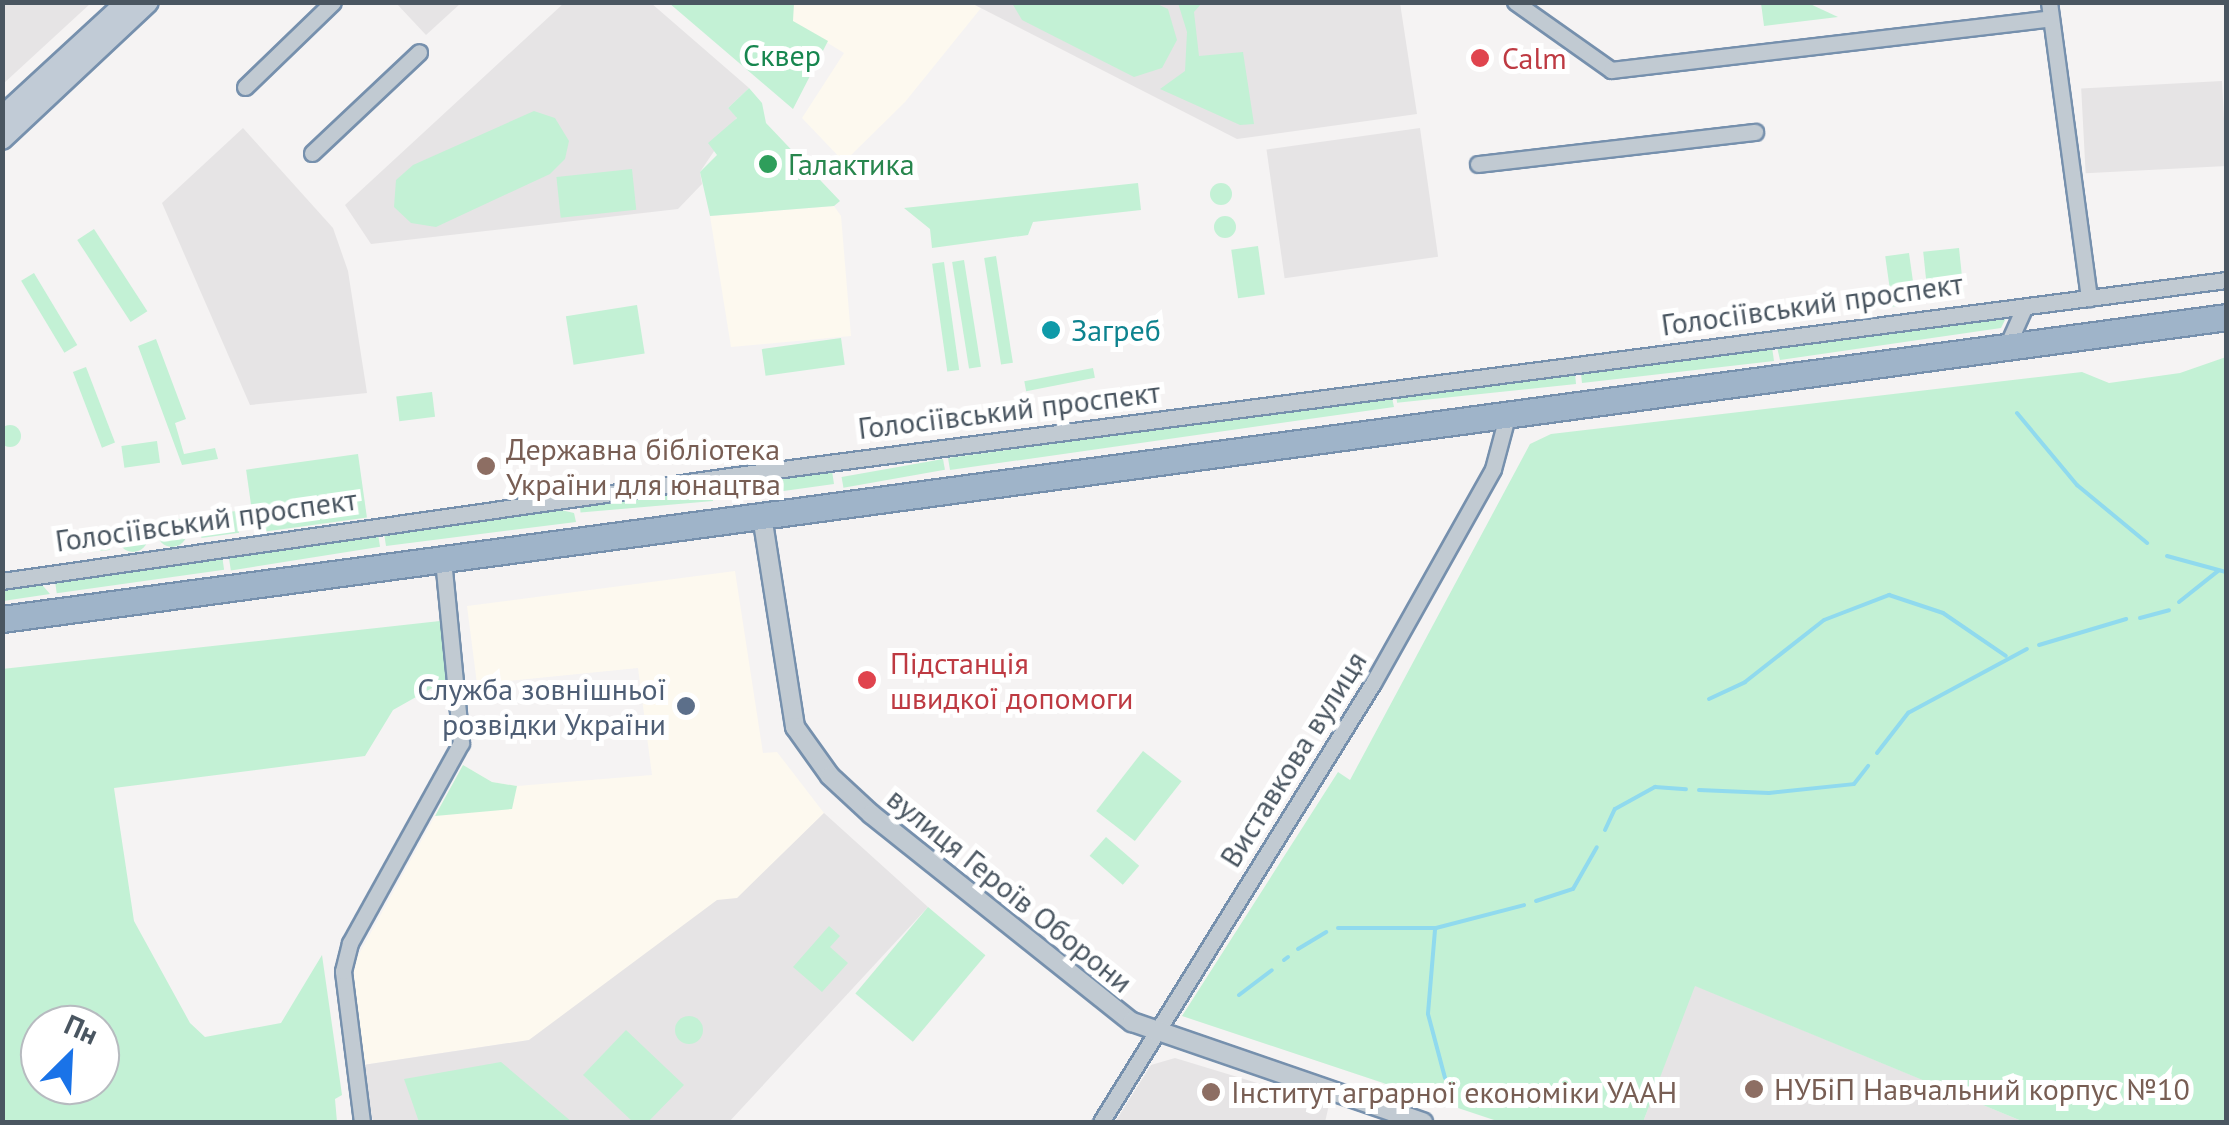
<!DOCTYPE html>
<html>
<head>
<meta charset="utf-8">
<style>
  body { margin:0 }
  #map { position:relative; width:2229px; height:1125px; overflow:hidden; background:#f5f3f3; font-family:"PT Sans",sans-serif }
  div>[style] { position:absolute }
  .commercial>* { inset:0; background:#fdf9ef }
  .education>* { inset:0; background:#e6e4e5; transform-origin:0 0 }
  .green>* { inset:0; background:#c3f1d5; transform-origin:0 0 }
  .round { border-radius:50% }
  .stream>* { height:4px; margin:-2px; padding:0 2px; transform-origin:2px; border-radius:2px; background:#90daee }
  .roads { filter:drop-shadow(2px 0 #7690ad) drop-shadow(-2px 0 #7690ad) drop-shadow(0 2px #7690ad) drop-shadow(0 -2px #7690ad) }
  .minor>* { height:15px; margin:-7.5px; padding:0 7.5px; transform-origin:7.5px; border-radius:7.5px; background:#c1cad2 }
  .tertiary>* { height:18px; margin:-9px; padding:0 9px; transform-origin:9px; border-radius:9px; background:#c1cad2 }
  .secondary>* { height:20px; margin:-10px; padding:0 10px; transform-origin:10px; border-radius:10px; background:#c1cbd6 }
  .trunk>* { height:25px; margin:-12.5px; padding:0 12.5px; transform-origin:12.5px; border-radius:12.5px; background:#9fb4c9 }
  .dots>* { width:28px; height:28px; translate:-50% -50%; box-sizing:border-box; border:5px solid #fff; border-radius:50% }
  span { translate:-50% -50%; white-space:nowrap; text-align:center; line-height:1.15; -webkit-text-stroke:10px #fff; paint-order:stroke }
  .park-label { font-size:30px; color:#17864f }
  .health-label { font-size:30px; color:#be3a42 }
  .left { translate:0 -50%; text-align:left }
  .leisure-label { font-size:30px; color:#27864d }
  .street-label { font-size:30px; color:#4a5661 }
  .culture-label { font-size:30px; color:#0d838f }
  .education-label { font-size:30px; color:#785e54 }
  .service-label { font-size:30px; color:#4e5e75 }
  .right { translate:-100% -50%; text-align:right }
  .frame { position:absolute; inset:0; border:5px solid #4a5661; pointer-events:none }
  .north { position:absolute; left:20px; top:1005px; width:100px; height:100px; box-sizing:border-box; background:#fff; border:2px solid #b7bbc0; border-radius:50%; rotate:24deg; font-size:28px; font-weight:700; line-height:40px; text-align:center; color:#4a5661 }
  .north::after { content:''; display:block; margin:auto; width:35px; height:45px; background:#1a73e8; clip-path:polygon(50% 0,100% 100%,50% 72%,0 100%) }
</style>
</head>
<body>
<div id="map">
  <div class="commercial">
    <div style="clip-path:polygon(971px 2px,981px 8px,905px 102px,844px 162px,802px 118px,844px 53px,792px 21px,794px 3px)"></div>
    <div style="clip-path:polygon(834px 206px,841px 216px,851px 336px,731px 347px,710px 216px)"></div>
    <div style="clip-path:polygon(735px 571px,763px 753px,777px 752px,824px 813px,737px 899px,529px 1040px,363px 1065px,353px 965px,463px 765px,492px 782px,517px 786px,652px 775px,638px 668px,477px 684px,467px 606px)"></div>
  </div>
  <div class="education">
    <div style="clip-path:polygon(3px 3px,91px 3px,3px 84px)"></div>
    <div style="clip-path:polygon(396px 3px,461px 3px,426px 35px)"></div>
    <div style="clip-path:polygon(564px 3px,651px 3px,749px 88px,728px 108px,737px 117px,700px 172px,702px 184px,678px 209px,371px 244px,345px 205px)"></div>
    <div style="clip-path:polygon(971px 3px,1400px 3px,1417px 114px,1237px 139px)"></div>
    <div style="left:2222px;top:81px;width:85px;height:141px;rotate:87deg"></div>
    <div style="clip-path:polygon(243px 128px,333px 228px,348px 271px,367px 393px,250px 405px,162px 203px)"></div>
    <div style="left:1420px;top:128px;width:130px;height:155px;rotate:82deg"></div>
    <div style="clip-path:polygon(824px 813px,928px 907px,729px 1122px,373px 1122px,363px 1065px,529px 1040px,717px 900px,737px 898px)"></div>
    <div style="clip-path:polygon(1694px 985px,2024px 1122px,1643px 1122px)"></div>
    <div style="clip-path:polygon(1175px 1058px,1329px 1105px,1325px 1122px,1115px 1122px,1151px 1065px)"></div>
  </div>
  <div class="green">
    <div style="clip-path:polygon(669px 3px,794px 3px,793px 21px,828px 41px,793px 109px)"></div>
    <div style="clip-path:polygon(1012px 3px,1155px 3px,1168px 9px,1177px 40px,1162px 68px,1134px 77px,1022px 20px)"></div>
    <div style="clip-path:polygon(1178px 3px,1202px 3px,1194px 12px,1199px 56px,1243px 52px,1254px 124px,1240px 125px,1160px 89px,1185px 71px,1187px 32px)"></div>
    <div style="clip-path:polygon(1761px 3px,1808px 3px,1838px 17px,1764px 26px)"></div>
    <div style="clip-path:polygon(749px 88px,762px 103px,766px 123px,840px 201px,834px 206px,710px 216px,700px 172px,717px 155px,708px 143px,737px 118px,728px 108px)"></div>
    <div style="clip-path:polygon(534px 111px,555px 118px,569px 141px,565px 159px,550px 174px,436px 227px,411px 223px,394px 207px,396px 180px,413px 165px)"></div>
    <div style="left:632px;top:169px;width:41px;height:76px;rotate:84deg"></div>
    <div class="round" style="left:1210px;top:183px;width:22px;height:22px"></div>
    <div style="clip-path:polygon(1138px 183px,1141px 210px,1033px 222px,1028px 235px,932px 248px,930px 229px,904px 208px)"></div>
    <div class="round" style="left:1214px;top:216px;width:22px;height:22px"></div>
    <div style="left:94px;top:229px;width:98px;height:20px;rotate:57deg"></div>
    <div style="left:1258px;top:246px;width:49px;height:27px;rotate:82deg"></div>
    <div style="left:1959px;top:248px;width:49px;height:36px;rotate:84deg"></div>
    <div style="left:1909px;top:253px;width:51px;height:24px;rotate:82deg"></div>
    <div style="left:996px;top:256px;width:108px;height:12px;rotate:81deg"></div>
    <div style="left:964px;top:260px;width:108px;height:12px;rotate:81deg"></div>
    <div style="left:944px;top:262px;width:109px;height:12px;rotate:82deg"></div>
    <div style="left:34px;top:273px;width:84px;height:15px;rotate:59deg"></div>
    <div style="left:637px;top:305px;width:49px;height:72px;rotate:81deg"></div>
    <div style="clip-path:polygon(2007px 316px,2001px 328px,1780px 360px,1777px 347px)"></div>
    <div style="left:841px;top:338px;width:27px;height:80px;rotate:82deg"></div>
    <div style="clip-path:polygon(156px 339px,186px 419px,175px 423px,184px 454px,215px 448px,218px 459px,182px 465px,138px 346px)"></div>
    <div style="clip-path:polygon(1772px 347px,1774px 361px,1582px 383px,1581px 374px)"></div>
    <div style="clip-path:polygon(2226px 357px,2226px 1122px,2024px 1122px,1695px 986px,1643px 1122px,1500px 1122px,1182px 1016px,1338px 772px,1350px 780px,1530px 444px,1551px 434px,2082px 372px,2109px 383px,2180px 373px)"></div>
    <div style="left:86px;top:367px;width:81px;height:14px;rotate:69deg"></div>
    <div style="left:1093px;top:368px;width:10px;height:70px;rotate:79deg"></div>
    <div style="left:1575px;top:374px;width:10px;height:180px;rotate:84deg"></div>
    <div style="left:432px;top:392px;width:25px;height:36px;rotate:83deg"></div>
    <div style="clip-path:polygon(1392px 398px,1394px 407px,950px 470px,948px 458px)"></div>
    <div class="round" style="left:-1px;top:425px;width:22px;height:22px"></div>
    <div style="left:157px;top:441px;width:22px;height:36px;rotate:82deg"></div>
    <div style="left:358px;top:454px;width:64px;height:113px;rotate:82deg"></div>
    <div style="left:943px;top:459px;width:11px;height:103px;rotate:80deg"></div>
    <div style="clip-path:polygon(832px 471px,834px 484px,720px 500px,769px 487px,769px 479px)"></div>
    <div style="left:712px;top:489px;width:12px;height:133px;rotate:85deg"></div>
    <div style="clip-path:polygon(561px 510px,574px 513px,576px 522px,386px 546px,384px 533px)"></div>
    <div style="left:236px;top:511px;width:22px;height:38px;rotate:82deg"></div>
    <div class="round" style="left:157px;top:517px;width:30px;height:30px"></div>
    <div class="round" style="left:118px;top:522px;width:30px;height:30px"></div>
    <div style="left:108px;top:529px;width:21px;height:38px;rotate:85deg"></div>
    <div style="left:378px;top:534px;width:13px;height:151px;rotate:81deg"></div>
    <div style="left:222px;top:555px;width:15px;height:169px;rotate:82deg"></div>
    <div style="clip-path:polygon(38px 580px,50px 594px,3px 601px,2px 585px)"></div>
    <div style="clip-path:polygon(evenodd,440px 621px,448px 679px,393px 710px,365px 756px,114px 788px,134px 921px,190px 1023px,205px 1037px,281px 1023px,322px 955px,342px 1095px,335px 1099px,337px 1122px,3px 1122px,2px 669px,440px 621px,40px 1025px,100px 1025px,100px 1085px,40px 1085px,40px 1025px)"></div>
    <div style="left:1143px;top:751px;width:49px;height:76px;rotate:38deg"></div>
    <div style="clip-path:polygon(463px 765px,492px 782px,517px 786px,512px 809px,435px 816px)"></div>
    <div style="left:1106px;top:837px;width:44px;height:25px;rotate:41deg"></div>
    <div style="left:928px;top:907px;width:75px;height:113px;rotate:40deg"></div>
    <div style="clip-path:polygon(829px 926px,840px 936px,830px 947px,848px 963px,822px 992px,793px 967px)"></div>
    <div class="round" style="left:675px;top:1016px;width:28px;height:28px"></div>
    <div style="clip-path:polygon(626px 1030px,684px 1085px,648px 1122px,633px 1122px,583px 1075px)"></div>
    <div style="clip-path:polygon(501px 1062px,572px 1122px,419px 1122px,404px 1079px)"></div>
  </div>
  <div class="stream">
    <div style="left:2017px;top:413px;width:94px;rotate:50.2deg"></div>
    <div style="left:2077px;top:485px;width:91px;rotate:39.6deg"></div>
    <div style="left:2167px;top:556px;width:61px;rotate:15.2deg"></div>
    <div style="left:2179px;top:602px;width:50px;rotate:-38.5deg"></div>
    <div style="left:2140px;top:618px;width:30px;rotate:-15deg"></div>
    <div style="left:2039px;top:645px;width:91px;rotate:-16.6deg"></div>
    <div style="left:1709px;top:699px;width:40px;rotate:-25deg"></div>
    <div style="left:1745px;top:682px;width:100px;rotate:-38.1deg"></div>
    <div style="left:1824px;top:620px;width:70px;rotate:-21deg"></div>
    <div style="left:1889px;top:595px;width:57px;rotate:18.4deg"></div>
    <div style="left:1943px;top:613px;width:76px;rotate:34.3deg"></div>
    <div style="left:1877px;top:753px;width:51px;rotate:-52.2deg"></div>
    <div style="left:1908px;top:713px;width:135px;rotate:-28.3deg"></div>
    <div style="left:1699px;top:790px;width:70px;rotate:2.5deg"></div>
    <div style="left:1769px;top:793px;width:85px;rotate:-6deg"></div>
    <div style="left:1854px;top:784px;width:23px;rotate:-52deg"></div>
    <div style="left:1605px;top:830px;width:23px;rotate:-65deg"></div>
    <div style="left:1615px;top:809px;width:46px;rotate:-28.8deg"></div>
    <div style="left:1655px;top:787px;width:31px;rotate:4deg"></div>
    <div style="left:1536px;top:901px;width:39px;rotate:-18deg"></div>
    <div style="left:1573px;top:889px;width:48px;rotate:-60.3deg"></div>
    <div style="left:1338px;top:928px;width:98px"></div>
    <div style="left:1436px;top:928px;width:91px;rotate:-14.6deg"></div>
    <div style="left:1435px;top:930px;width:84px;rotate:94.8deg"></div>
    <div style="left:1428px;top:1014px;width:66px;rotate:75.1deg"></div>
    <div style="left:1298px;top:949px;width:33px;rotate:-31deg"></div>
    <div style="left:1284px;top:960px;width:5px;rotate:-37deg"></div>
    <div style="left:1239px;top:995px;width:41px;rotate:-37.1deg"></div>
  </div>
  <div class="roads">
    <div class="minor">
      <div style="left:1515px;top:2px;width:118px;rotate:35.3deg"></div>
      <div style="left:1611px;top:70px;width:443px;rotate:-6.7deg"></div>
      <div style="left:2049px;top:2px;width:299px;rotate:82.3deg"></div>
      <div style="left:245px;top:87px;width:122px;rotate:-44deg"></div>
      <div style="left:312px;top:153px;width:147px;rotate:-43.3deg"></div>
      <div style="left:1478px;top:164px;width:279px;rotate:-6.6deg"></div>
      <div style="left:2007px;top:346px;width:42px;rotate:-65.9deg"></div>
      <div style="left:2px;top:581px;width:743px;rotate:-8.21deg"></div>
      <div style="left:737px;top:475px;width:1502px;rotate:-7.46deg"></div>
      <div style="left:362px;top:1122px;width:152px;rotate:-97.2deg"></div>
      <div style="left:343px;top:971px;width:29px;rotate:-76deg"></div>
      <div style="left:350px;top:943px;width:229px;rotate:-61deg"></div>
      <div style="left:461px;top:743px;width:184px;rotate:-95.6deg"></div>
      <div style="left:1101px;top:1122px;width:516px;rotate:-58.22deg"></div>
      <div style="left:1373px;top:683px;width:245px;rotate:-60.7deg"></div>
      <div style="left:1493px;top:469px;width:58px;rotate:-75deg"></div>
    </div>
    <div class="tertiary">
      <div style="left:762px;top:516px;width:214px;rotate:81.1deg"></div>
      <div style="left:795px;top:727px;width:60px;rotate:54.5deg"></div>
      <div style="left:830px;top:776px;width:56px;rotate:42.8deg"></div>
      <div style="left:871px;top:814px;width:334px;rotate:38.6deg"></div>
      <div style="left:1132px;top:1022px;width:308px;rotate:19deg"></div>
    </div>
    <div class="secondary">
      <div style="left:2px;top:117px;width:170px;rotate:-42.6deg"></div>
      <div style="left:2px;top:139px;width:200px;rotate:-43.2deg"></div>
    </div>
    <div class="trunk">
      <div style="left:2px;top:619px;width:2244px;rotate:-7.73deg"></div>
    </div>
  </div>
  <div class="dots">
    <div style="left:1480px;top:58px;background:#e0444e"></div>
    <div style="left:768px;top:164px;background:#2e9e5b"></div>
    <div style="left:1051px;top:330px;background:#0f9aa8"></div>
    <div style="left:486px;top:466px;background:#8d6e63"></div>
    <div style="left:867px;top:680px;background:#e0444e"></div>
    <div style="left:686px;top:706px;background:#5c6f8a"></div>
    <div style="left:1754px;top:1089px;background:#8d6e63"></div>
    <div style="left:1211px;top:1092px;background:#8d6e63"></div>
  </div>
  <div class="park-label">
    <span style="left:782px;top:55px">Сквер</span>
  </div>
  <div class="health-label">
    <span class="left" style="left:1502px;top:58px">Calm</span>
    <span class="left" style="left:890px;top:680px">Підстанція<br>швидкої допомоги</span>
  </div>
  <div class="leisure-label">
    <span class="left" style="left:788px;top:164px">Галактика</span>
  </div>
  <div class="street-label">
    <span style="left:1812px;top:304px;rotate:-8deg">Голосіївський проспект</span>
    <span style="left:1009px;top:410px;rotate:-7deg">Голосіївський проспект</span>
    <span style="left:206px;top:520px;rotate:-8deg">Голосіївський проспект</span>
    <span style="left:1293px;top:759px;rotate:-58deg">Виставкова вулиця</span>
    <span style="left:1010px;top:890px;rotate:39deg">вулиця Героїв Оборони</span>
  </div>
  <div class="culture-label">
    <span class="left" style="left:1071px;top:330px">Загреб</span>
  </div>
  <div class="education-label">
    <span class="left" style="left:506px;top:466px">Державна бібліотека<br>України для юнацтва</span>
    <span class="left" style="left:1774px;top:1089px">НУБіП Навчальний корпус №10</span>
    <span class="left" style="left:1231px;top:1092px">Інститут аграрної економіки УААН</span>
  </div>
  <div class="service-label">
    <span class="right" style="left:666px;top:706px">Служба зовнішньої<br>розвідки України</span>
  </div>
  <div class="frame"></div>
  <div class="north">Пн</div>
</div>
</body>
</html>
